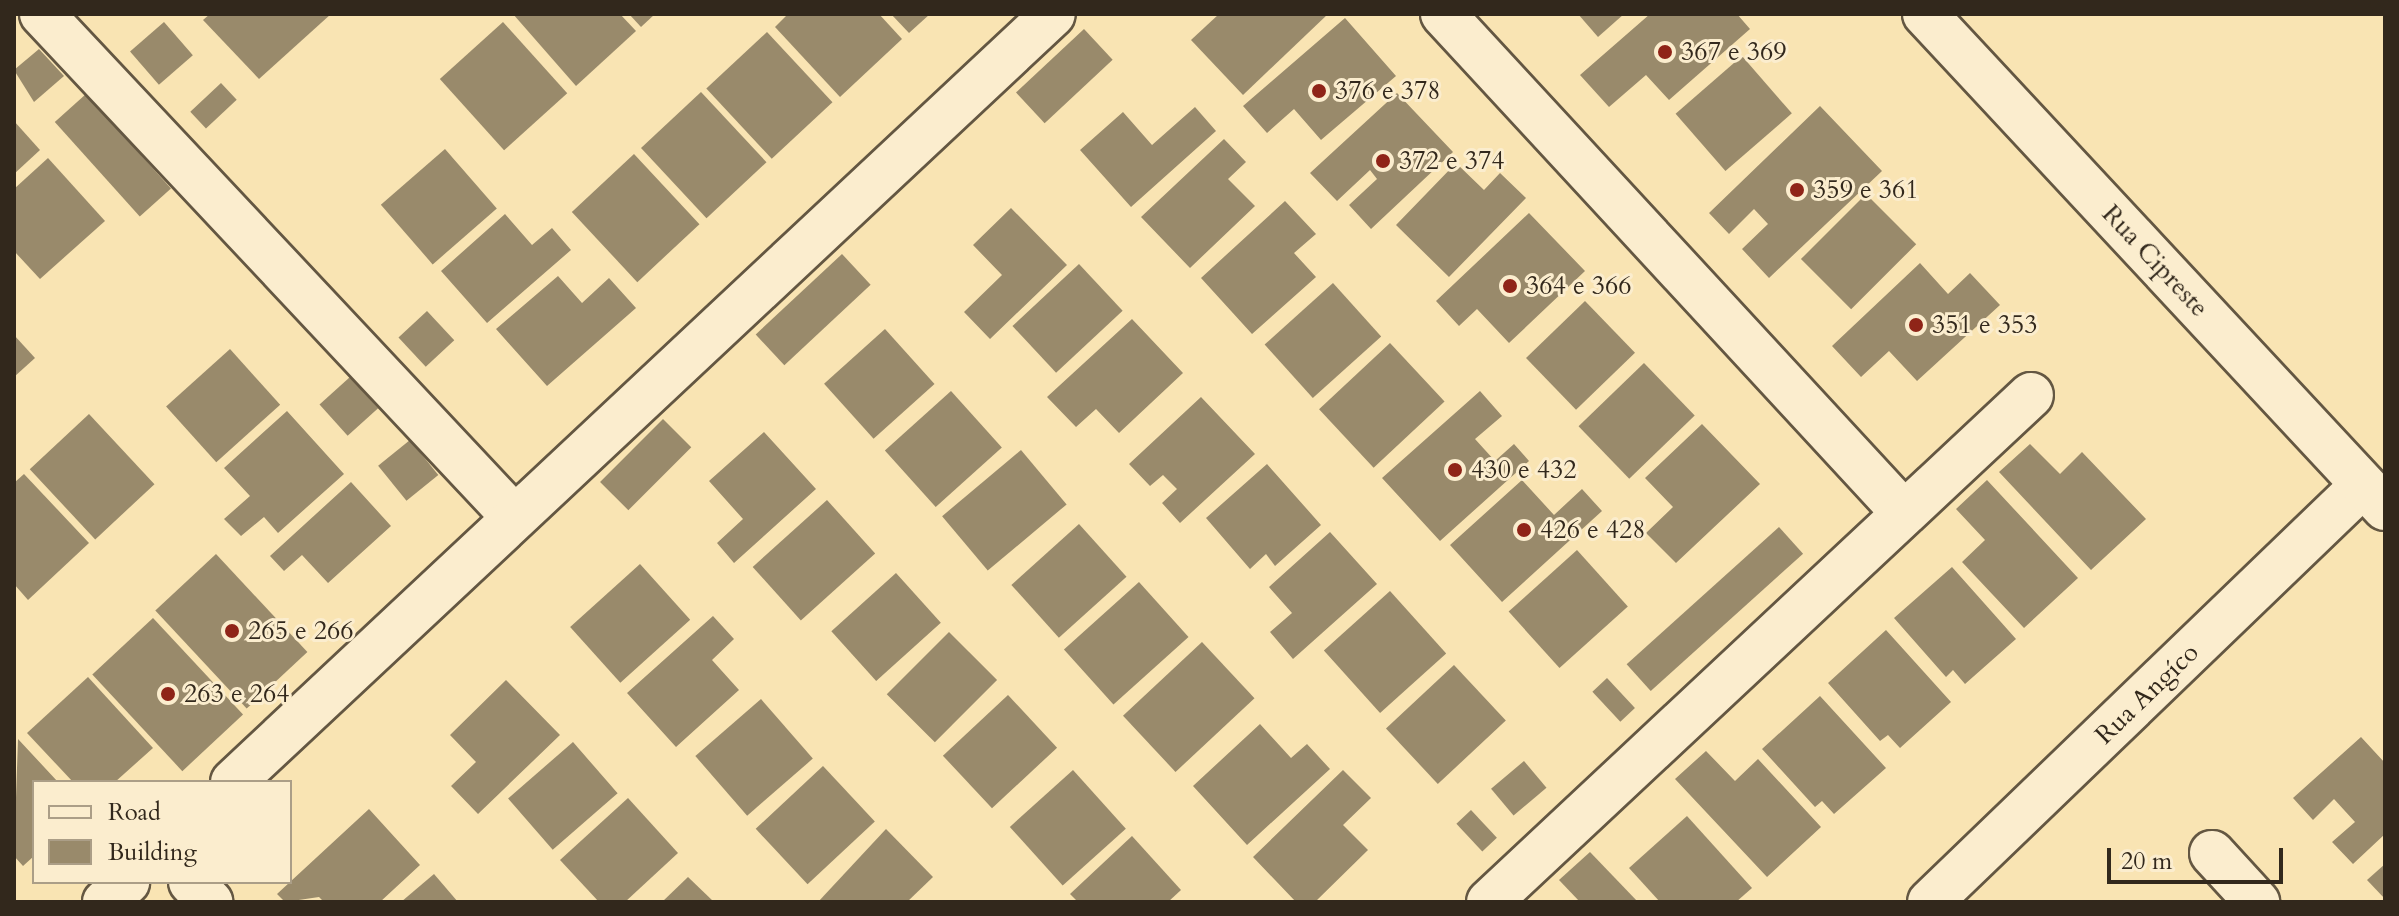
<!DOCTYPE html>
<html>
<head>
<meta charset="utf-8">
<style>
  body { margin:0 }
  #map { position:relative; width:2399px; height:916px; overflow:hidden; background:#f9e4b3; font-family:Cardo,serif }
  div>[style] { position:absolute }
  .building>* { inset:0; background:#998a6b; transform-origin:0 0 }
  .roads { filter:drop-shadow(2px 0 #645742) drop-shadow(-2px 0 #645742) drop-shadow(0 2px #645742) drop-shadow(0 -2px #645742) }
  .minor>* { height:44px; margin:-22px; padding:0 22px; transform-origin:22px; border-radius:22px; background:#fbedce }
  .tertiary>* { height:44px; margin:-22px; padding:0 22px; transform-origin:22px; border-radius:22px; background:#fbedce }
  .dots>* { width:22px; height:22px; translate:-50% -50%; box-sizing:border-box; border:4px solid #fbedce; border-radius:50% }
  span { translate:-50% -50%; white-space:nowrap; text-align:center; line-height:1.15; -webkit-text-stroke:6px #fbedce; paint-order:stroke }
  .poi-label { font-size:26px; color:#32281c }
  .left { translate:0 -50%; text-align:left }
  .street-label { font-size:26px; color:#32281c }
  .frame { position:absolute; inset:0; border:16px solid #32281c; pointer-events:none }
  .legend { position:absolute; left:32px; top:780px; width:260px; height:104px; box-sizing:border-box; background:#fbedce; border:2px solid #ab9e87; margin:0; padding:10px 14px; list-style:none; font-size:24px; color:#32281c }
  .legend li { display:flex; align-items:center; gap:16px; height:40px }
  .legend b { width:40px; border:2px solid #ab9e87 }
  .scale { position:absolute; left:2107px; top:848px; width:176px; height:36px; box-sizing:border-box; border:4px solid #32281c; border-top:0; padding-left:10px; font-size:24px; line-height:28px; white-space:nowrap; color:#32281c; -webkit-text-stroke:6px #fbedce; paint-order:stroke }
</style>
</head>
<body>
<div id="map">
  <div class="building">
    <div style="clip-path:polygon(210px 14px,331px 14px,259px 79px,203px 20px)"></div>
    <div style="clip-path:polygon(513px 14px,620px 14px,636px 31px,576px 86px)"></div>
    <div style="clip-path:polygon(629px 14px,655px 14px,641px 27px)"></div>
    <div style="clip-path:polygon(788px 14px,879px 14px,902px 39px,840px 97px,775px 27px)"></div>
    <div style="clip-path:polygon(891px 14px,930px 14px,909px 33px)"></div>
    <div style="clip-path:polygon(1219px 14px,1328px 14px,1243px 95px,1191px 40px)"></div>
    <div style="clip-path:polygon(1578px 14px,1624px 14px,1598px 37px)"></div>
    <div style="clip-path:polygon(1650px 14px,1737px 14px,1750px 29px,1669px 100px,1646px 75px,1609px 107px,1580px 75px)"></div>
    <div style="clip-path:polygon(1345px 18px,1396px 76px,1321px 140px,1294px 109px,1267px 133px,1243px 106px)"></div>
    <div style="left:164px;top:22px;width:44px;height:45px;rotate:49deg"></div>
    <div style="left:503px;top:22px;width:96px;height:85px;rotate:48deg"></div>
    <div style="left:1084px;top:29px;width:42px;height:93px;rotate:47deg"></div>
    <div style="left:767px;top:32px;width:96px;height:83px;rotate:47deg"></div>
    <div style="clip-path:polygon(39px 49px,64px 76px,34px 102px,14px 70px)"></div>
    <div style="left:1742px;top:56px;width:76px;height:88px;rotate:49deg"></div>
    <div style="left:221px;top:83px;width:23px;height:42px;rotate:47deg"></div>
    <div style="left:701px;top:92px;width:96px;height:82px;rotate:47deg"></div>
    <div style="clip-path:polygon(1397px 93px,1453px 152px,1371px 229px,1349px 205px,1377px 179px,1370px 170px,1337px 201px,1310px 173px)"></div>
    <div style="left:86px;top:94px;width:127px;height:42px;rotate:48deg"></div>
    <div style="clip-path:polygon(1820px 106px,1882px 171px,1769px 278px,1742px 249px,1768px 224px,1754px 209px,1729px 234px,1709px 213px)"></div>
    <div style="clip-path:polygon(1195px 107px,1216px 131px,1131px 207px,1080px 150px,1123px 112px,1152px 145px)"></div>
    <div style="clip-path:polygon(14px 121px,40px 150px,14px 174px)"></div>
    <div style="clip-path:polygon(1224px 139px,1246px 162px,1228px 179px,1255px 206px,1190px 268px,1141px 217px)"></div>
    <div style="left:445px;top:149px;width:79px;height:85px;rotate:49deg"></div>
    <div style="left:634px;top:154px;width:96px;height:85px;rotate:47deg"></div>
    <div style="clip-path:polygon(48px 158px,105px 221px,40px 279px,14px 251px,14px 189px)"></div>
    <div style="clip-path:polygon(1456px 163px,1484px 190px,1500px 173px,1526px 198px,1449px 277px,1396px 225px)"></div>
    <div style="left:1866px;top:194px;width:71px;height:92px;rotate:45deg"></div>
    <div style="clip-path:polygon(1285px 201px,1316px 234px,1294px 253px,1316px 277px,1252px 334px,1201px 278px)"></div>
    <div style="clip-path:polygon(1011px 208px,1067px 265px,990px 339px,964px 312px,1002px 275px,973px 245px)"></div>
    <div style="clip-path:polygon(1529px 213px,1585px 271px,1509px 343px,1477px 309px,1459px 326px,1436px 301px)"></div>
    <div style="clip-path:polygon(505px 214px,532px 245px,552px 228px,571px 250px,487px 323px,441px 271px)"></div>
    <div style="left:842px;top:254px;width:42px;height:118px;rotate:47deg"></div>
    <div style="clip-path:polygon(1920px 263px,1948px 294px,1970px 273px,2000px 305px,1917px 381px,1889px 351px,1861px 377px,1832px 346px)"></div>
    <div style="left:1079px;top:264px;width:64px;height:91px;rotate:47deg"></div>
    <div style="clip-path:polygon(558px 276px,582px 303px,609px 278px,636px 308px,547px 386px,496px 329px)"></div>
    <div style="left:1333px;top:283px;width:72px;height:92px;rotate:48deg"></div>
    <div style="left:1585px;top:301px;width:72px;height:82px;rotate:46deg"></div>
    <div style="left:427px;top:311px;width:40px;height:39px;rotate:47deg"></div>
    <div style="clip-path:polygon(1132px 319px,1183px 373px,1119px 433px,1096px 409px,1076px 427px,1047px 397px)"></div>
    <div style="left:885px;top:329px;width:74px;height:82px;rotate:48deg"></div>
    <div style="clip-path:polygon(14px 335px,35px 358px,14px 377px)"></div>
    <div style="left:1390px;top:343px;width:80px;height:97px;rotate:47deg"></div>
    <div style="left:230px;top:349px;width:75px;height:86px;rotate:48deg"></div>
    <div style="left:1644px;top:363px;width:73px;height:91px;rotate:46deg"></div>
    <div style="left:350px;top:377px;width:42px;height:41px;rotate:48deg"></div>
    <div style="left:951px;top:391px;width:76px;height:89px;rotate:48deg"></div>
    <div style="clip-path:polygon(1480px 391px,1502px 416px,1475px 439px,1495px 461px,1514px 444px,1529px 461px,1440px 541px,1382px 478px)"></div>
    <div style="clip-path:polygon(1201px 397px,1255px 454px,1180px 523px,1162px 503px,1177px 489px,1163px 475px,1150px 486px,1129px 464px)"></div>
    <div style="clip-path:polygon(287px 411px,344px 474px,278px 533px,264px 517px,241px 536px,224px 519px,250px 496px,224px 468px)"></div>
    <div style="left:89px;top:414px;width:96px;height:81px;rotate:47deg"></div>
    <div style="left:663px;top:419px;width:40px;height:89px;rotate:45deg"></div>
    <div style="clip-path:polygon(1702px 424px,1760px 484px,1676px 563px,1646px 533px,1673px 507px,1645px 478px)"></div>
    <div style="clip-path:polygon(764px 432px,816px 489px,734px 563px,717px 543px,743px 519px,709px 481px)"></div>
    <div style="left:410px;top:440px;width:45px;height:41px;rotate:51deg"></div>
    <div style="clip-path:polygon(2030px 444px,2060px 474px,2082px 452px,2146px 519px,2091px 570px,1999px 472px)"></div>
    <div style="left:1021px;top:450px;width:71px;height:103px;rotate:50deg"></div>
    <div style="clip-path:polygon(1267px 464px,1321px 525px,1275px 566px,1266px 554px,1250px 569px,1206px 518px)"></div>
    <div style="clip-path:polygon(24px 474px,89px 543px,28px 600px,14px 584px,14px 483px)"></div>
    <div style="clip-path:polygon(1522px 480px,1554px 515px,1582px 489px,1602px 511px,1502px 602px,1450px 545px)"></div>
    <div style="clip-path:polygon(1987px 480px,2078px 578px,2024px 628px,1962px 562px,1985px 540px,1956px 509px)"></div>
    <div style="clip-path:polygon(351px 482px,391px 526px,328px 583px,302px 555px,284px 571px,270px 556px)"></div>
    <div style="left:827px;top:500px;width:72px;height:100px;rotate:48deg"></div>
    <div style="left:1079px;top:524px;width:71px;height:91px;rotate:48deg"></div>
    <div style="left:1779px;top:527px;width:36px;height:205px;rotate:48deg"></div>
    <div style="clip-path:polygon(1330px 532px,1377px 584px,1293px 659px,1270px 632px,1292px 613px,1269px 587px)"></div>
    <div style="left:1577px;top:550px;width:76px;height:92px;rotate:48deg"></div>
    <div style="left:216px;top:554px;width:134px;height:83px;rotate:47deg"></div>
    <div style="left:640px;top:564px;width:75px;height:94px;rotate:48deg"></div>
    <div style="clip-path:polygon(1952px 567px,2016px 639px,1965px 684px,1953px 670px,1946px 677px,1894px 618px)"></div>
    <div style="left:896px;top:573px;width:67px;height:87px;rotate:48deg"></div>
    <div style="left:1139px;top:582px;width:74px;height:101px;rotate:48deg"></div>
    <div style="left:1390px;top:591px;width:84px;height:89px;rotate:48deg"></div>
    <div style="clip-path:polygon(713px 616px,734px 639px,712px 660px,739px 690px,676px 747px,627px 693px)"></div>
    <div style="left:153px;top:618px;width:132px;height:83px;rotate:47deg"></div>
    <div style="clip-path:polygon(1886px 630px,1951px 702px,1900px 748px,1888px 735px,1880px 741px,1828px 683px)"></div>
    <div style="left:949px;top:632px;width:68px;height:88px;rotate:45deg"></div>
    <div style="left:1202px;top:642px;width:77px;height:108px;rotate:47deg"></div>
    <div style="left:1454px;top:665px;width:76px;height:93px;rotate:47deg"></div>
    <div style="clip-path:polygon(88px 677px,153px 748px,115px 782px,73px 782px,27px 733px)"></div>
    <div style="left:1607px;top:678px;width:41px;height:20px;rotate:47deg"></div>
    <div style="clip-path:polygon(506px 680px,560px 735px,478px 814px,451px 786px,476px 762px,450px 735px)"></div>
    <div style="left:1008px;top:695px;width:72px;height:89px;rotate:47deg"></div>
    <div style="clip-path:polygon(1820px 696px,1886px 768px,1834px 814px,1822px 801px,1815px 807px,1762px 749px)"></div>
    <div style="left:761px;top:699px;width:79px;height:87px;rotate:49deg"></div>
    <div style="clip-path:polygon(1260px 724px,1291px 758px,1307px 744px,1330px 769px,1247px 845px,1193px 786px)"></div>
    <div style="clip-path:polygon(2361px 737px,2385px 763px,2385px 834px,2353px 864px,2332px 842px,2355px 822px,2334px 799px,2313px 820px,2293px 798px)"></div>
    <div style="clip-path:polygon(18px 739px,58px 782px,34px 782px,34px 856px,23px 866px,14px 856px)"></div>
    <div style="left:573px;top:742px;width:68px;height:86px;rotate:49deg"></div>
    <div style="clip-path:polygon(1706px 751px,1735px 781px,1758px 759px,1821px 827px,1767px 877px,1675px 779px)"></div>
    <div style="left:1524px;top:761px;width:35px;height:43px;rotate:50deg"></div>
    <div style="left:823px;top:766px;width:76px;height:92px;rotate:47deg"></div>
    <div style="left:1073px;top:770px;width:79px;height:85px;rotate:48deg"></div>
    <div style="clip-path:polygon(1343px 770px,1371px 798px,1343px 825px,1368px 850px,1315px 902px,1296px 902px,1253px 857px)"></div>
    <div style="clip-path:polygon(628px 798px,678px 853px,625px 902px,599px 902px,560px 860px)"></div>
    <div style="clip-path:polygon(369px 809px,420px 865px,380px 902px,324px 902px,319px 897px,285px 902px,277px 894px)"></div>
    <div style="left:1471px;top:810px;width:38px;height:20px;rotate:47deg"></div>
    <div style="clip-path:polygon(1687px 816px,1752px 888px,1736px 902px,1660px 902px,1629px 868px)"></div>
    <div style="clip-path:polygon(886px 829px,933px 877px,907px 902px,818px 902px)"></div>
    <div style="clip-path:polygon(1132px 836px,1181px 890px,1168px 902px,1078px 902px,1070px 894px)"></div>
    <div style="clip-path:polygon(1590px 852px,1638px 902px,1580px 902px,1559px 880px)"></div>
    <div style="clip-path:polygon(2385px 864px,2385px 899px,2367px 880px)"></div>
    <div style="clip-path:polygon(434px 874px,458px 902px,401px 902px)"></div>
    <div style="clip-path:polygon(688px 877px,714px 902px,662px 902px)"></div>
  </div>
  <div class="roads">
    <div class="minor">
      <div style="left:42px;top:14px;width:690px;rotate:46.82deg"></div>
      <div style="left:1443px;top:14px;width:679px;rotate:47.27deg"></div>
      <div style="left:233px;top:782px;width:1123px;rotate:-43.12deg"></div>
      <div style="left:2212px;top:853px;width:67px;rotate:47.4deg"></div>
      <div style="left:191px;top:882px;width:28px;rotate:46deg"></div>
      <div style="left:105px;top:902px;width:30px;rotate:-42deg"></div>
      <div style="left:1489px;top:902px;width:742px;rotate:-43.09deg"></div>
      <div style="left:1930px;top:902px;width:601px;rotate:-43.92deg"></div>
    </div>
    <div class="tertiary">
      <div style="left:1925px;top:14px;width:675px;rotate:47.04deg"></div>
    </div>
  </div>
  <div class="dots">
    <div style="left:1665px;top:52px;background:#8f2418"></div>
    <div style="left:1319px;top:91px;background:#8f2418"></div>
    <div style="left:1383px;top:161px;background:#8f2418"></div>
    <div style="left:1797px;top:190px;background:#8f2418"></div>
    <div style="left:1510px;top:286px;background:#8f2418"></div>
    <div style="left:1916px;top:325px;background:#8f2418"></div>
    <div style="left:1455px;top:470px;background:#8f2418"></div>
    <div style="left:1524px;top:530px;background:#8f2418"></div>
    <div style="left:232px;top:631px;background:#8f2418"></div>
    <div style="left:168px;top:694px;background:#8f2418"></div>
  </div>
  <div class="poi-label">
    <span class="left" style="left:1681px;top:52px">367 e 369</span>
    <span class="left" style="left:1335px;top:91px">376 e 378</span>
    <span class="left" style="left:1399px;top:161px">372 e 374</span>
    <span class="left" style="left:1813px;top:190px">359 e 361</span>
    <span class="left" style="left:1526px;top:286px">364 e 366</span>
    <span class="left" style="left:1932px;top:325px">351 e 353</span>
    <span class="left" style="left:1471px;top:470px">430 e 432</span>
    <span class="left" style="left:1540px;top:530px">426 e 428</span>
    <span class="left" style="left:248px;top:631px">265 e 266</span>
    <span class="left" style="left:184px;top:694px">263 e 264</span>
  </div>
  <div class="street-label">
    <span style="left:2155px;top:261px;rotate:47deg">Rua Cipreste</span>
    <span style="left:2147px;top:694px;rotate:-44deg">Rua Angíco</span>
  </div>
  <div class="frame"></div>
  <ul class="legend">
  <li><b style="height:10px;background:#fbedce"></b>Road</li>
  <li><b style="height:22px;background:#998a6b"></b>Building</li>
  </ul>
  <div class="scale">20 m</div>
</div>
</body>
</html>
